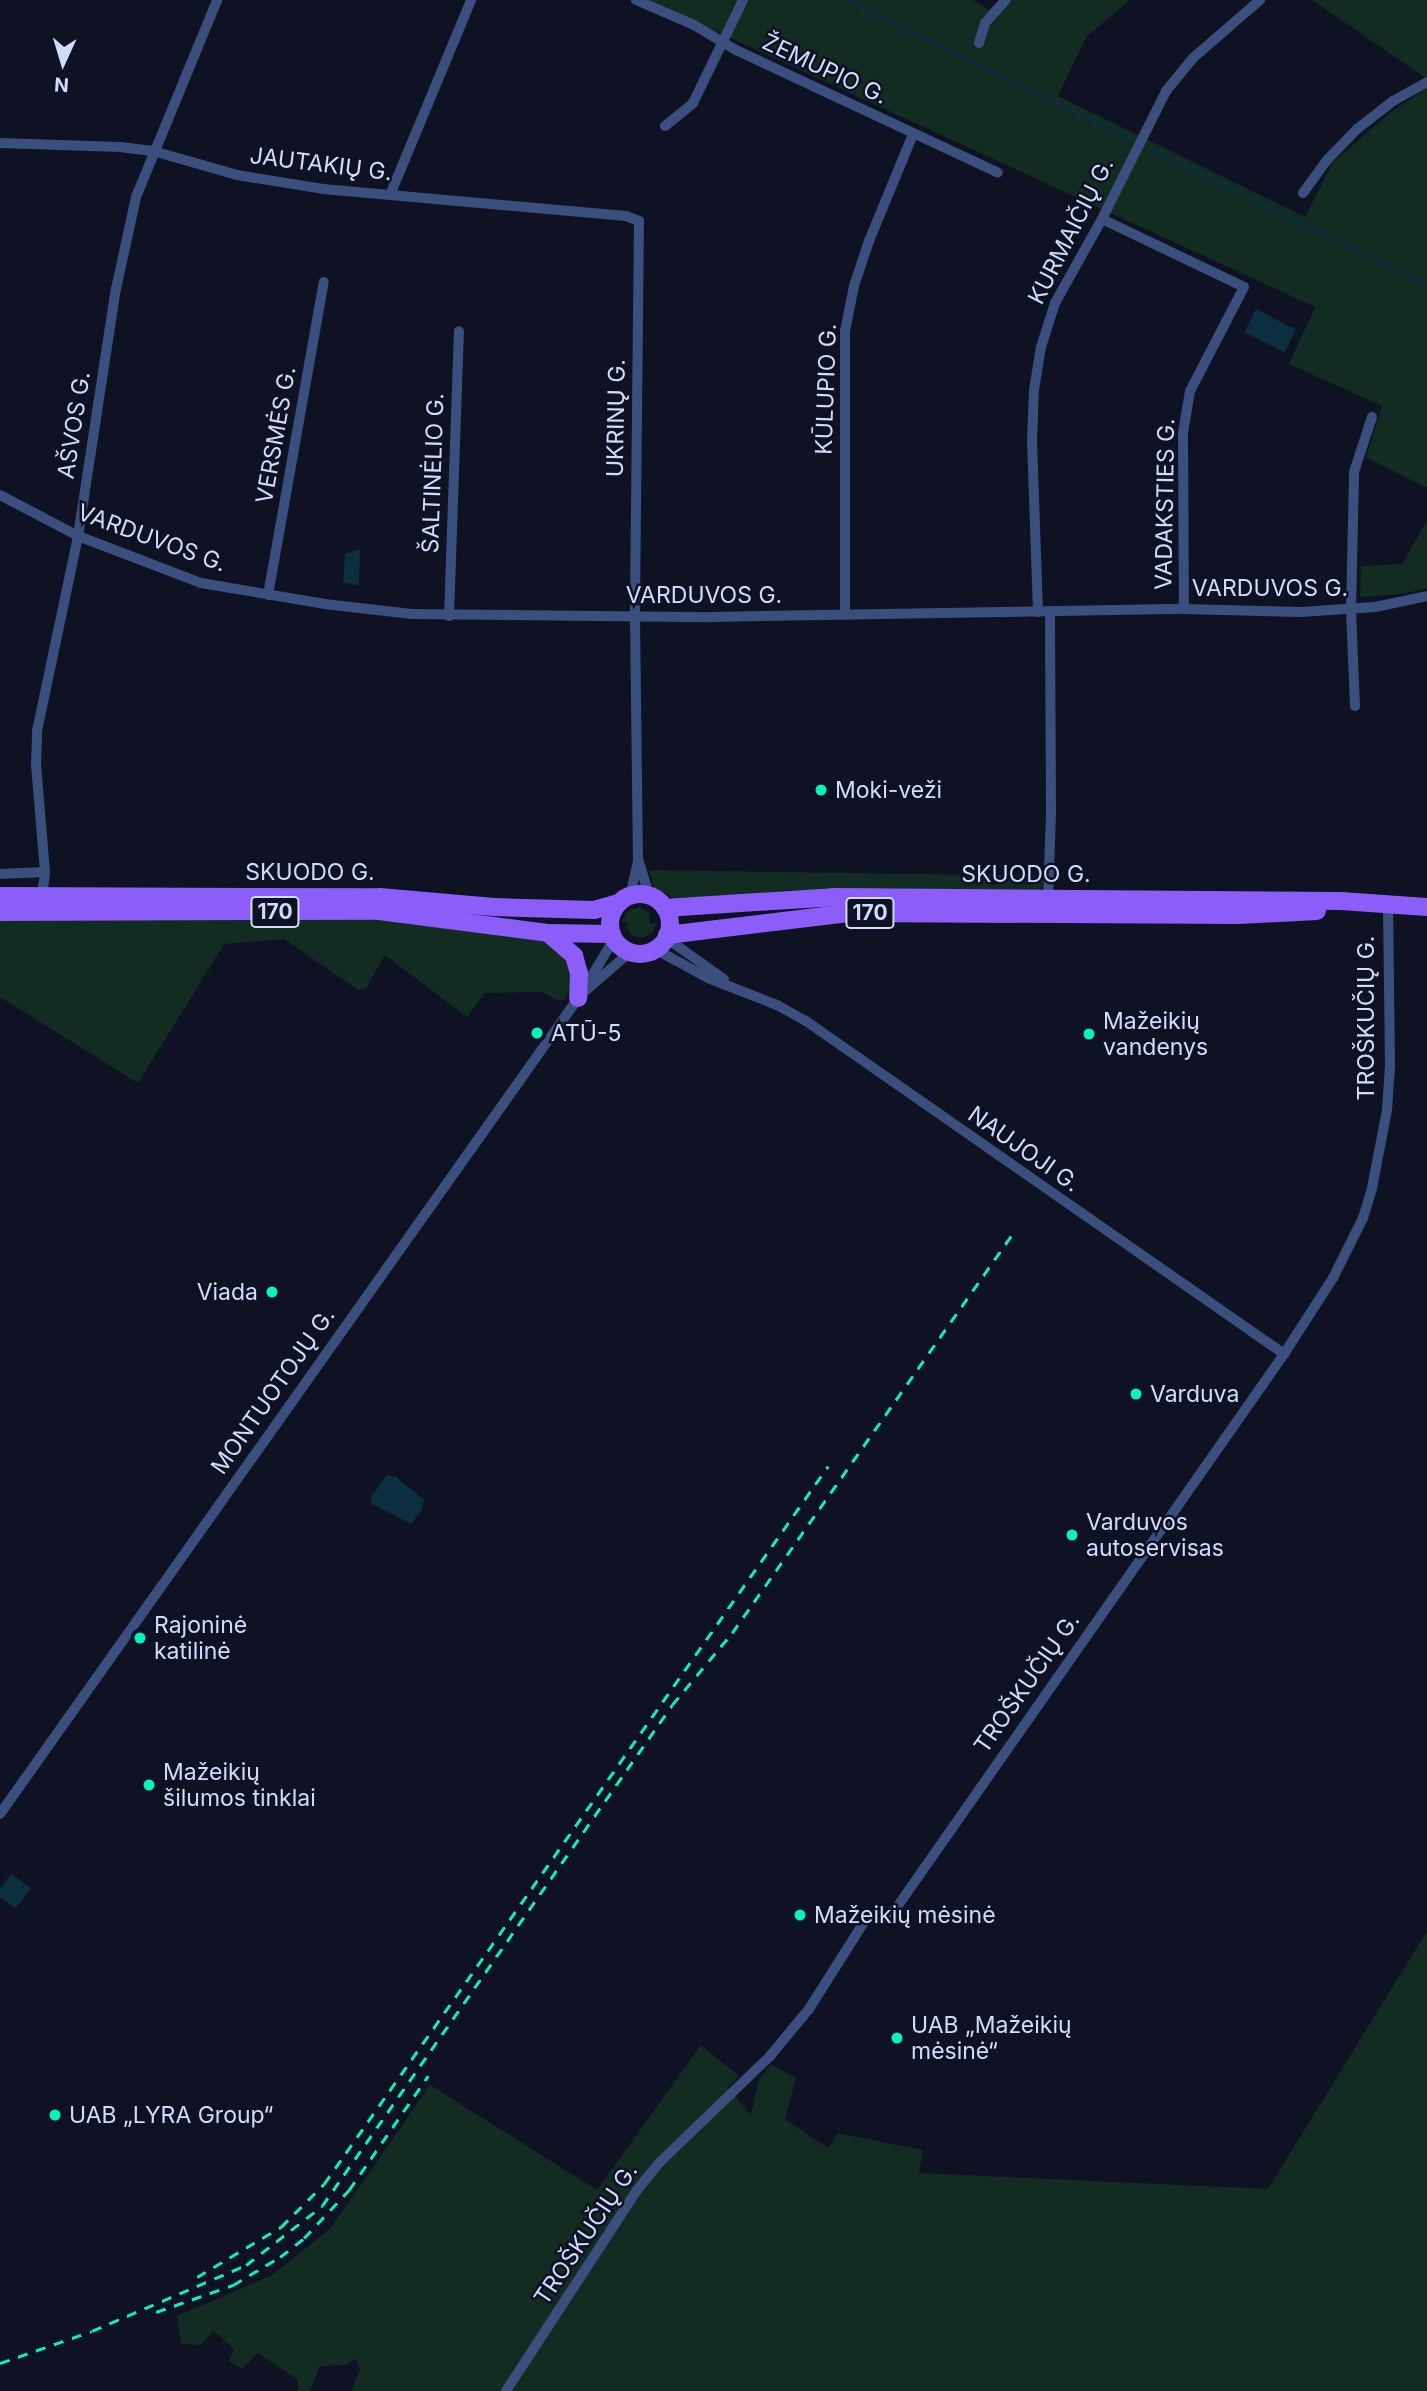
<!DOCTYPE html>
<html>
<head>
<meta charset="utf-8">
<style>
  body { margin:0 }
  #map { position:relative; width:1427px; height:2391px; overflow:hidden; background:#0e1222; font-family:Inter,sans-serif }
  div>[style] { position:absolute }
  .green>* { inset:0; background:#122c22 }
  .water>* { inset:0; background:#0b2f3e; transform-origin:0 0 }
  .stream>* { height:2.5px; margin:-1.25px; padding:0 1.25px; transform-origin:1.25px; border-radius:1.25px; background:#0b2f3e }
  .street>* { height:10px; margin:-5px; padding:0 5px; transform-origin:5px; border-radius:5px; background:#3b4f7f }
  .primary>* { height:18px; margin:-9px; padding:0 9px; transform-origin:9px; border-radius:9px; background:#8b5df9 }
  .primary>.ring { margin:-9px; padding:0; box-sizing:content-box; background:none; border:18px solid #8b5df9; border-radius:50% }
  .rail>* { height:2.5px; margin-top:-1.25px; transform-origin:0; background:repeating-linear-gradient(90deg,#09f2bd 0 10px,transparent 0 19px) }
  .dots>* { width:19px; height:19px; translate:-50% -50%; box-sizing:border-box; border:4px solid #0e1222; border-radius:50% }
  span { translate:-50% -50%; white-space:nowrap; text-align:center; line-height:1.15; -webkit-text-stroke:5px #0e1222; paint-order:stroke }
  .shield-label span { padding:2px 5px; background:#0e1222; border:2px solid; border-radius:5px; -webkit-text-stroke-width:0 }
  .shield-label { font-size:21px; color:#d1dbfd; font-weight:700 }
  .street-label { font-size:23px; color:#d1dbfd }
  .poi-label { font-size:23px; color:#d1dbfd }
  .left { translate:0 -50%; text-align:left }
  .right { translate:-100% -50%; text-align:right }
  .north { position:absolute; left:28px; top:28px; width:70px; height:70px; -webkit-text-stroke:5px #0e1222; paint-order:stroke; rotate:184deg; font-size:19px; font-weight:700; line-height:28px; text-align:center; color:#d1dbfd }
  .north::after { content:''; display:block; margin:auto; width:24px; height:32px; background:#d1dbfd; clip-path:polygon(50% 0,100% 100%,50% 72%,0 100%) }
</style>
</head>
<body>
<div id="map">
  <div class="green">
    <div style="clip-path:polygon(648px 0,973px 0,989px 10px,999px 0,1130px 0,1086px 37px,1058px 96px,1305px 217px,1333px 162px,1391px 112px,1427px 88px,1427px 488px,1366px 457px,1382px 406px,1289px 364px,1315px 307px)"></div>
    <div style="clip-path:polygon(1312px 0,1427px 0,1427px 79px)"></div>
    <div style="clip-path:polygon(1427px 520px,1427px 588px,1403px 594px,1360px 597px,1361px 566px,1402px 564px)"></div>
    <div style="clip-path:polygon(649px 870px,1044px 876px,1041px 889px,1030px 893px,793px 890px,677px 900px,654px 888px)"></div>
    <div style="clip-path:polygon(640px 907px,649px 913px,650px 924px,657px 923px,652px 933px,643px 938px,633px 936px,627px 929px,627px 922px,621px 922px,629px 910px)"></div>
    <div style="clip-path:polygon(0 917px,366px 918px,545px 940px,572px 963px,572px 987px,564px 1000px,559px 1001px,542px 992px,485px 993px,467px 1017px,385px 955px,366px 988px,358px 990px,284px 939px,224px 944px,138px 1083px,0 997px)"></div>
    <div style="clip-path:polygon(1427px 1931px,1427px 2391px,351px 2391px,360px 2369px,356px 2359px,345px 2365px,320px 2366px,310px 2391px,298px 2391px,297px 2379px,258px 2353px,242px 2369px,229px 2361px,234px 2349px,214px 2331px,201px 2345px,181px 2344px,177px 2316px,272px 2275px,330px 2229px,430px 2085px,597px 2190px,701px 2045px,739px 2076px,728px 2088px,751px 2115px,759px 2079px,771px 2064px,796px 2078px,785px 2119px,828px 2148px,838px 2133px,923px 2150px,919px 2173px,1268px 2189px)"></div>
  </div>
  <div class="water">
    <div style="left:1256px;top:309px;width:45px;height:26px;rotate:27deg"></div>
    <div style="clip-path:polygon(360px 549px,359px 585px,343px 583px,345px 554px)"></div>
    <div style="clip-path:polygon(387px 1475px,396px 1477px,424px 1500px,422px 1510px,411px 1524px,372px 1504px,371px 1497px)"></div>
    <div style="clip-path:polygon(11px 1874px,31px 1888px,16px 1908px,0 1898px,0 1889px)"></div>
  </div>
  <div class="stream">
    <div style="left:845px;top:0;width:317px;rotate:25.8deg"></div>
    <div style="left:1150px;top:148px;width:309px;rotate:26.1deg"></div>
  </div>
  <div class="street">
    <div style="left:636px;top:0;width:63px;rotate:23.3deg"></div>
    <div style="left:694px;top:25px;width:49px;rotate:30.8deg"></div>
    <div style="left:736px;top:50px;width:289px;rotate:25.1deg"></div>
    <div style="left:979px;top:43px;width:21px;rotate:-73deg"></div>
    <div style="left:985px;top:23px;width:31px;rotate:-48deg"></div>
    <div style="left:665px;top:126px;width:36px;rotate:-39deg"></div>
    <div style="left:693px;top:103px;width:114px;rotate:-64.1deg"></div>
    <div style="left:0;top:143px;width:120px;rotate:1.9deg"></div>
    <div style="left:120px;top:147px;width:33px;rotate:7deg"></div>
    <div style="left:153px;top:151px;width:87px;rotate:15.9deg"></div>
    <div style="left:237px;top:175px;width:87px;rotate:9.2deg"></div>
    <div style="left:323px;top:189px;width:304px;rotate:5.1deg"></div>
    <div style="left:626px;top:216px;width:14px;rotate:21deg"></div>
    <div style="left:639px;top:221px;width:396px;rotate:90.6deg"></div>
    <div style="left:635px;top:617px;width:242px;rotate:89.3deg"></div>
    <div style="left:638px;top:859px;width:39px;rotate:73deg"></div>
    <div style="left:1303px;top:193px;width:41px;rotate:-54deg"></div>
    <div style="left:1327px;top:160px;width:43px;rotate:-45.9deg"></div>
    <div style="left:1357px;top:129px;width:46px;rotate:-37.9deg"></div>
    <div style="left:1393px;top:101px;width:39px;rotate:-29deg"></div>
    <div style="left:390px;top:195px;width:211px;rotate:-67.4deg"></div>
    <div style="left:1102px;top:219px;width:157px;rotate:25.6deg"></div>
    <div style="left:1244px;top:287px;width:117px;rotate:117.4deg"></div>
    <div style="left:1190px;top:391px;width:43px;rotate:99.5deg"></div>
    <div style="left:1183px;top:433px;width:176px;rotate:89.7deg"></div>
    <div style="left:0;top:495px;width:88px;rotate:27.7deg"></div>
    <div style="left:78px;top:536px;width:132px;rotate:20.9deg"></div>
    <div style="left:201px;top:583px;width:126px;rotate:9.6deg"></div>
    <div style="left:325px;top:604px;width:87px;rotate:6.6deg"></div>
    <div style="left:411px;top:614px;width:300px;rotate:0.6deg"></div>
    <div style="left:711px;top:617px;width:473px;rotate:-1deg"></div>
    <div style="left:1184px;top:609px;width:117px;rotate:1.5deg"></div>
    <div style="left:1301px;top:612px;width:74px;rotate:-3.9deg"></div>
    <div style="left:1375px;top:607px;width:53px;rotate:-11.9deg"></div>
    <div style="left:268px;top:595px;width:318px;rotate:-79.9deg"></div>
    <div style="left:1038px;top:612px;width:171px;rotate:-92deg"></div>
    <div style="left:1032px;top:441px;width:51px;rotate:-87.8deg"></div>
    <div style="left:1034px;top:390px;width:44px;rotate:-80.8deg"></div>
    <div style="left:1041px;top:347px;width:46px;rotate:-72.3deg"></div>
    <div style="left:1055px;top:303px;width:96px;rotate:-60.8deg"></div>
    <div style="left:1102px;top:219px;width:143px;rotate:-63.4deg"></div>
    <div style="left:1166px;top:91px;width:43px;rotate:-50.7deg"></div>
    <div style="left:1193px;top:58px;width:89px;rotate:-40.9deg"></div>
    <div style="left:845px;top:615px;width:284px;rotate:-90deg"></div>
    <div style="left:845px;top:331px;width:46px;rotate:-78.7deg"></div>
    <div style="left:854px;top:286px;width:47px;rotate:-71.6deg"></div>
    <div style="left:869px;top:241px;width:116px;rotate:-67.6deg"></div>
    <div style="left:449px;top:616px;width:285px;rotate:-88deg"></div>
    <div style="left:1355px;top:706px;width:97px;rotate:-92.4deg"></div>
    <div style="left:1351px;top:609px;width:137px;rotate:-88.7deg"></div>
    <div style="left:1354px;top:472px;width:58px;rotate:-71.9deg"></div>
    <div style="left:0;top:874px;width:45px;rotate:-2.5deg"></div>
    <div style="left:630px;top:896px;width:35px;rotate:-77deg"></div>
    <div style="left:1048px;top:899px;width:87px;rotate:-88deg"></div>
    <div style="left:1051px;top:812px;width:200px;rotate:-90.3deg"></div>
    <div style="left:41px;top:902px;width:30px;rotate:-82deg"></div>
    <div style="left:45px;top:872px;width:107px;rotate:-94.8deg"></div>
    <div style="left:36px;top:765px;width:34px;rotate:-88deg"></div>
    <div style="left:37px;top:731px;width:199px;rotate:-78.1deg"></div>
    <div style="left:78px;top:536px;width:250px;rotate:-81.3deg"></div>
    <div style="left:116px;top:289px;width:94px;rotate:-77.7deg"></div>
    <div style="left:136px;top:197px;width:213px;rotate:-67.6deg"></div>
    <div style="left:666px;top:938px;width:71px;rotate:35.3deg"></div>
    <div style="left:655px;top:949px;width:60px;rotate:28.7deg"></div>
    <div style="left:708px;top:978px;width:74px;rotate:21.4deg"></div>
    <div style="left:777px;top:1005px;width:33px;rotate:29deg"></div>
    <div style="left:806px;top:1021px;width:583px;rotate:34.86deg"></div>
    <div style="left:583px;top:993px;width:62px;rotate:-41.1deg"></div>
    <div style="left:0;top:1814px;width:1005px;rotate:-54.68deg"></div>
    <div style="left:581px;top:994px;width:64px;rotate:-59deg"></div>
    <div style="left:506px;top:2391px;width:240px;rotate:-56.9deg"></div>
    <div style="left:637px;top:2190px;width:36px;rotate:-51deg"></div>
    <div style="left:660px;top:2162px;width:153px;rotate:-43.9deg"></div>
    <div style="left:770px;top:2056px;width:61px;rotate:-50.3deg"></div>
    <div style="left:809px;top:2009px;width:107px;rotate:-57.7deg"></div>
    <div style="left:866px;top:1919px;width:22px;rotate:-10deg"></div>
    <div style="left:888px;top:1915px;width:12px;rotate:-42deg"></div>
    <div style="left:897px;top:1907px;width:675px;rotate:-55.01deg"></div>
    <div style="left:1284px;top:1354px;width:90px;rotate:-57.2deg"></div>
    <div style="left:1333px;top:1278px;width:67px;rotate:-63.4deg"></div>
    <div style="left:1363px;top:1218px;width:31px;rotate:-73deg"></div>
    <div style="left:1372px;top:1188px;width:79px;rotate:-79.1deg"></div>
    <div style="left:1387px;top:1110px;width:44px;rotate:-86.1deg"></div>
    <div style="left:1390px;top:1066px;width:160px;rotate:-90.7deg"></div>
  </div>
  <div class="primary">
    <div class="ring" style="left:610px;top:894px;width:42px;height:42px"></div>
    <div style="left:0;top:896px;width:380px;rotate:0.2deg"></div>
    <div style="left:380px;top:897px;width:114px;rotate:5deg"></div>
    <div style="left:494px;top:907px;width:100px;rotate:1.7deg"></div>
    <div style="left:594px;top:910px;width:25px;rotate:-16deg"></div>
    <div style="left:665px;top:908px;width:168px;rotate:-3.7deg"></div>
    <div style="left:833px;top:897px;width:508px;rotate:0.45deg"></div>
    <div style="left:1341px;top:901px;width:86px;rotate:4deg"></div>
    <div style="left:0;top:912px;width:379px;rotate:-0.2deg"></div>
    <div style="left:379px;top:911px;width:170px;rotate:7.4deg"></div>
    <div style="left:548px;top:933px;width:64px;rotate:0.9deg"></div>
    <div style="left:548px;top:933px;width:35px;rotate:41deg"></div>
    <div style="left:574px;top:956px;width:18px;rotate:74deg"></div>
    <div style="left:579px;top:973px;width:25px;rotate:92deg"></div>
    <div style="left:667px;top:935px;width:183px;rotate:-6.9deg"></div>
    <div style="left:849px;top:913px;width:389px;rotate:0.3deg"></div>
    <div style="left:1238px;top:915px;width:79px;rotate:-2.9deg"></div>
  </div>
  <div class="rail">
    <div style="left:197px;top:2277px;width:98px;rotate:-30.8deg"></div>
    <div style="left:281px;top:2227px;width:61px;rotate:-45deg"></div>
    <div style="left:324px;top:2184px;width:877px;rotate:-54.93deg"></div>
    <div style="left:156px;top:2312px;width:82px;rotate:-19.3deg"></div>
    <div style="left:233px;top:2285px;width:55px;rotate:-30.8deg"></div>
    <div style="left:280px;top:2257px;width:31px;rotate:-38deg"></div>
    <div style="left:304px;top:2238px;width:66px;rotate:-46.8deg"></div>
    <div style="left:349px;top:2190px;width:139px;rotate:-55.3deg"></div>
    <div style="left:0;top:2363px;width:97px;rotate:-19.2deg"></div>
    <div style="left:92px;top:2331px;width:168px;rotate:-23.2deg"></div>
    <div style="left:246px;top:2265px;width:96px;rotate:-37.8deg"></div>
    <div style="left:322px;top:2206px;width:611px;rotate:-55.06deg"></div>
    <div style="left:672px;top:1705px;width:94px;rotate:-50.2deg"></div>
    <div style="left:732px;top:1633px;width:492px;rotate:-54.9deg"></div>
  </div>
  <div class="dots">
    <div style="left:821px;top:790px;background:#09f2bd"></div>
    <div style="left:537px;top:1033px;background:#09f2bd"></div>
    <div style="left:1089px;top:1034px;background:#09f2bd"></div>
    <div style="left:272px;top:1292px;background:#09f2bd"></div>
    <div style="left:1136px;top:1394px;background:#09f2bd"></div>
    <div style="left:1072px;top:1535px;background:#09f2bd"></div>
    <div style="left:140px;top:1638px;background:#09f2bd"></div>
    <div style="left:149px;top:1785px;background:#09f2bd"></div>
    <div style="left:800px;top:1915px;background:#09f2bd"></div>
    <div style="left:897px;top:2038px;background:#09f2bd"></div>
    <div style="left:55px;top:2115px;background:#09f2bd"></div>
  </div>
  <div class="shield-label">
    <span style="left:275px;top:912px">170</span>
    <span style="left:870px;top:913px">170</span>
  </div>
  <div class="street-label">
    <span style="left:825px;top:69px;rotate:25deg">ŽEMUPIO G.</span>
    <span style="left:321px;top:164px;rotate:7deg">JAUTAKIŲ G.</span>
    <span style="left:1071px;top:231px;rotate:-63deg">KURMAIČIŲ G.</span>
    <span style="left:826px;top:389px;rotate:-88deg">KŪLUPIO G.</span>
    <span style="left:616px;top:418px;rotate:-89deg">UKRINŲ G.</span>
    <span style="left:74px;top:425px;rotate:-81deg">AŠVOS G.</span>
    <span style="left:276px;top:435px;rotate:-80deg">VERSMĖS G.</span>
    <span style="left:433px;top:473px;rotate:-88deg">ŠALTINĖLIO G.</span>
    <span style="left:1165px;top:504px;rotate:-89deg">VADAKSTIES G.</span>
    <span style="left:152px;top:538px;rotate:20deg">VARDUVOS G.</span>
    <span style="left:1270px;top:588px">VARDUVOS G.</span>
    <span style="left:704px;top:595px">VARDUVOS G.</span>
    <span style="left:310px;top:872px">SKUODO G.</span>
    <span style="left:1026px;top:874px">SKUODO G.</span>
    <span style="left:1366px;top:1018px;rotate:-90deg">TROŠKUČIŲ G.</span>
    <span style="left:1024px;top:1149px;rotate:35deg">NAUJOJI G.</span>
    <span style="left:273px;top:1391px;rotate:-55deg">MONTUOTOJŲ G.</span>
    <span style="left:1027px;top:1683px;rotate:-55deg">TROŠKUČIŲ G.</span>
    <span style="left:586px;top:2234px;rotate:-56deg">TROŠKUČIŲ G.</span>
  </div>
  <div class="poi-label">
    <span class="left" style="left:835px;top:790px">Moki-veži</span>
    <span class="left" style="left:1103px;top:1034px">Mažeikių<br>vandenys</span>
    <span class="left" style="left:551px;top:1033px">ATŪ-5</span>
    <span class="right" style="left:258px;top:1292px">Viada</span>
    <span class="left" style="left:1150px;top:1394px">Varduva</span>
    <span class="left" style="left:1086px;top:1535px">Varduvos<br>autoservisas</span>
    <span class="left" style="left:154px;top:1638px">Rajoninė<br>katilinė</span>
    <span class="left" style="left:163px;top:1785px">Mažeikių<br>šilumos tinklai</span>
    <span class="left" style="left:814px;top:1915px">Mažeikių mėsinė</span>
    <span class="left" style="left:911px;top:2038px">UAB „Mažeikių<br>mėsinė“</span>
    <span class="left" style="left:69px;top:2115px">UAB „LYRA Group“</span>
  </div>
  <div class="north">N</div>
</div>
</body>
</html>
